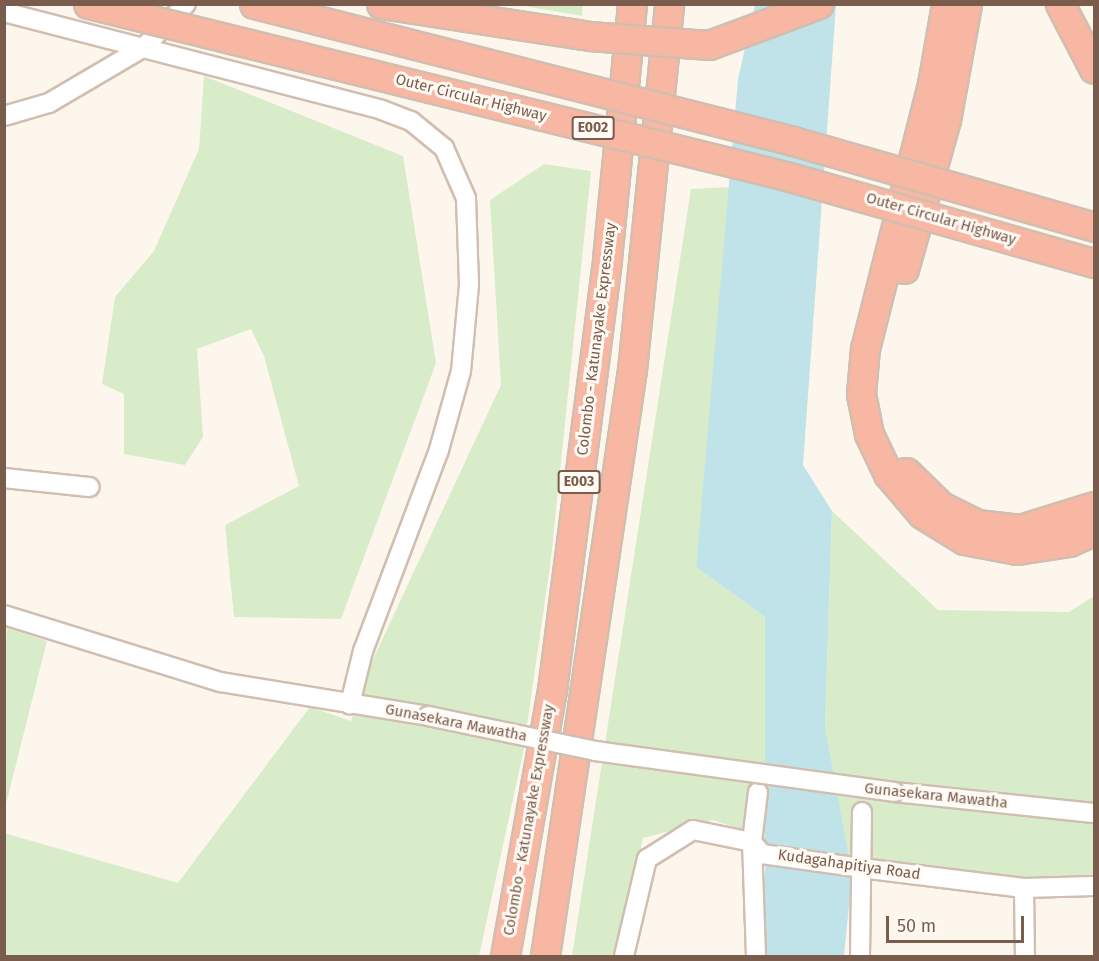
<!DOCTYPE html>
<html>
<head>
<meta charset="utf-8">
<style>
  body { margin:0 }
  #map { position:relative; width:1099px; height:961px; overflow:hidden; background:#fdf6ec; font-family:"Fira Sans",sans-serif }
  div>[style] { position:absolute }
  .green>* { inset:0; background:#d8ecc9 }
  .water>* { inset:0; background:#bfe3e8 }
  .roads { filter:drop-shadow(2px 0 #d1beb0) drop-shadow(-2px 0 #d1beb0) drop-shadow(0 2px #d1beb0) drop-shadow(0 -2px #d1beb0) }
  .minor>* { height:18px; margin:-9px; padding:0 9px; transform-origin:9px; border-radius:9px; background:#fff }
  .highway>* { height:27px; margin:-13.5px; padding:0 13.5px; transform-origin:13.5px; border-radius:13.5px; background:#f7b7a3 }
  .bridges { filter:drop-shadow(2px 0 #d1beb0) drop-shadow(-2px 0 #d1beb0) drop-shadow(0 2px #d1beb0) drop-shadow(0 -2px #d1beb0) }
  .minor-bridge>* { height:18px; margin:-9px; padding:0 9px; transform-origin:9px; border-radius:9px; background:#fff }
  .highway-bridge>* { height:27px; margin:-13.5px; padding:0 13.5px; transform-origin:13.5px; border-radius:13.5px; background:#f7b7a3 }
  span { translate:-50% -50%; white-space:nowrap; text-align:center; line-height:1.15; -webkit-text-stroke:6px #fffaf3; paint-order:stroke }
  .shield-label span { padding:2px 4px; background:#fffaf3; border:2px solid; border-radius:4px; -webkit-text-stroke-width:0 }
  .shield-label { font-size:14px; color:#7a5c4d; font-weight:700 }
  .street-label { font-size:15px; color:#7a5c4d }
  .frame { position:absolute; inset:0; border:6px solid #7a5c4d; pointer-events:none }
  .scale { position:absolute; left:886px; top:916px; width:138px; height:27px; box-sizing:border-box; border:3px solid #7a5c4d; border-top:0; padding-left:8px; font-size:18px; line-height:21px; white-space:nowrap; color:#7a5c4d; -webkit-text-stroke:4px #fffaf3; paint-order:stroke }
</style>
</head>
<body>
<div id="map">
  <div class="green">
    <div style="clip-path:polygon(519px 5px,583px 5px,582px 16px)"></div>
    <div style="clip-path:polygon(204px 76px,403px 156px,436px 363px,341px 619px,234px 617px,225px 525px,299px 486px,264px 356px,251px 329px,197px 349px,203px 437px,185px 465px,124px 454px,124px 394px,102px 384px,115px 297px,154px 251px,199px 149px)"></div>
    <div style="clip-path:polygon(544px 164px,591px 171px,551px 559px,523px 753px,479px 956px,5px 956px,4px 833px,178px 883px,310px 707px,351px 721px,368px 670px,501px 385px,490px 200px)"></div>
    <div style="clip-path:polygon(731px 187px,696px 567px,765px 617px,766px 838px,713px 820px,643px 838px,618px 956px,572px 956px,691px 189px)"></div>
    <div style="clip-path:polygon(832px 511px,938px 610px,1069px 612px,1094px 596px,1094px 876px,1020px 880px,848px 856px,825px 726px)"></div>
    <div style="clip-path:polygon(7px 628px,47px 641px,5px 808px,4px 680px)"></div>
  </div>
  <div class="water">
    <div style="clip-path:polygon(755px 5px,836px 5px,803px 465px,832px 511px,825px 726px,852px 875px,844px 956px,765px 956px,765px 617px,696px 567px,738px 79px)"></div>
  </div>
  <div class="roads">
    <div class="minor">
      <div style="left:4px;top:12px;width:390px;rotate:14.5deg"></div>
      <div style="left:382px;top:110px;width:31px;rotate:21deg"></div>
      <div style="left:411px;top:121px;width:43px;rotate:39.3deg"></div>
      <div style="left:444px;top:148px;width:55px;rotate:66.3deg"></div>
      <div style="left:466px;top:198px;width:87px;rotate:88deg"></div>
      <div style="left:469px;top:285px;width:86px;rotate:95.3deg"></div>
      <div style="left:461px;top:371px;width:82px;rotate:105.6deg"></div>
      <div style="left:439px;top:450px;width:215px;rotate:110.7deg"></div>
      <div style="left:363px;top:651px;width:55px;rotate:103.8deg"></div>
      <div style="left:4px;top:116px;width:47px;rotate:-16.1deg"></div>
      <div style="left:49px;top:103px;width:110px;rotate:-30.5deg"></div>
      <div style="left:144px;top:47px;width:60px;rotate:-45.7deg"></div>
      <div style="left:4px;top:478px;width:86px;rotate:6deg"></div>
      <div style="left:4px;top:615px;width:227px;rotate:17.2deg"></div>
      <div style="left:221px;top:682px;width:210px;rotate:9.3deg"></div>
      <div style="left:894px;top:792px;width:201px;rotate:6deg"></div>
      <div style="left:1024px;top:888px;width:68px;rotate:89.2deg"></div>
      <div style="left:624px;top:956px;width:100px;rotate:-76.7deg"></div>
      <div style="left:647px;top:859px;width:54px;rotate:-32.2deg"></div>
      <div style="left:693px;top:830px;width:60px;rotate:11.5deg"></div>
      <div style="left:752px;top:842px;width:16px;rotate:50deg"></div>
      <div style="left:762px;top:854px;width:100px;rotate:8deg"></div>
      <div style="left:861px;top:868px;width:164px;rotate:7deg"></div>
      <div style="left:1024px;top:888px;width:70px;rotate:-1.6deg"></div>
      <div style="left:756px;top:956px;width:114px;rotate:-92deg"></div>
      <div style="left:752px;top:842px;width:50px;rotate:-83.2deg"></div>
      <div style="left:860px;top:956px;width:144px;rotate:-89.2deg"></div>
    </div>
    <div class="highway">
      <div style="left:946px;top:4px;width:81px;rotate:99.9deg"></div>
      <div style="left:932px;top:84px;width:272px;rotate:104.2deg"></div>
      <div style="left:865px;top:348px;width:46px;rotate:95deg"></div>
      <div style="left:861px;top:394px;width:41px;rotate:78.7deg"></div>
      <div style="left:869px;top:434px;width:44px;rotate:64.6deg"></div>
      <div style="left:888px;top:474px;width:52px;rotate:49.6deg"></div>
      <div style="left:922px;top:514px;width:49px;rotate:31.8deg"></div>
      <div style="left:964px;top:540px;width:54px;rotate:10.7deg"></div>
      <div style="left:1017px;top:550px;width:53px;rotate:-8.7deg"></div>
      <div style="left:1069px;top:542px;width:27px;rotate:-24deg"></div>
      <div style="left:1060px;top:4px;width:73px;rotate:62.4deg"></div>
      <div style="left:904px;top:269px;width:155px;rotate:-74.3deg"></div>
      <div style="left:946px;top:120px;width:118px;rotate:-79.7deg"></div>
      <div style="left:906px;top:472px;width:49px;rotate:44.2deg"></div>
      <div style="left:941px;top:506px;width:40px;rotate:26.6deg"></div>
      <div style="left:977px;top:524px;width:43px;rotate:6.6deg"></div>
      <div style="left:1020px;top:529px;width:77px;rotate:-17.3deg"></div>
      <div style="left:505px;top:956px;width:270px;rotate:-80deg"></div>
      <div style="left:552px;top:690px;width:434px;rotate:-82.7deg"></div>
      <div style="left:607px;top:259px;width:256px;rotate:-84.4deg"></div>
      <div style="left:545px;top:956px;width:592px;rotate:-81.56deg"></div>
      <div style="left:632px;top:370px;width:368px;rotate:-84.2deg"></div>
    </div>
  </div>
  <div class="bridges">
    <div class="minor-bridge">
      <div style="left:428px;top:716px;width:171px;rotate:11.8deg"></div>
      <div style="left:595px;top:751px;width:302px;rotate:7.8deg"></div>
    </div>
    <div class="highway-bridge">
      <div style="left:88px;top:4px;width:719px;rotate:13.84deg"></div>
      <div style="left:786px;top:176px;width:320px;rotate:15.8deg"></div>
      <div style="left:254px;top:4px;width:556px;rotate:14.26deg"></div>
      <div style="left:793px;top:141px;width:313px;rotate:15.9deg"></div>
      <div style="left:381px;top:4px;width:210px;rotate:8.7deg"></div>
      <div style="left:589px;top:36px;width:120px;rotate:4.3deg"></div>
      <div style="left:709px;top:45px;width:117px;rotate:-20.4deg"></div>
    </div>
  </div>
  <div class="shield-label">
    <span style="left:593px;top:128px">E002</span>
    <span style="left:579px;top:482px">E003</span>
  </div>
  <div class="street-label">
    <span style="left:471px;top:98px;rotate:14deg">Outer Circular Highway</span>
    <span style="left:941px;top:219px;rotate:16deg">Outer Circular Highway</span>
    <span style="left:597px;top:339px;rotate:-83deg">Colombo - Katunayake Expressway</span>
    <span style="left:456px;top:723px;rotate:11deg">Gunasekara Mawatha</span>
    <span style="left:936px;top:796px;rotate:6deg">Gunasekara Mawatha</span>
    <span style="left:529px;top:820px;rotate:-80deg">Colombo - Katunayake Expressway</span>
    <span style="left:849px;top:865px;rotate:8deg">Kudagahapitiya Road</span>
  </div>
  <div class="frame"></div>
  <div class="scale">50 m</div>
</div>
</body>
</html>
